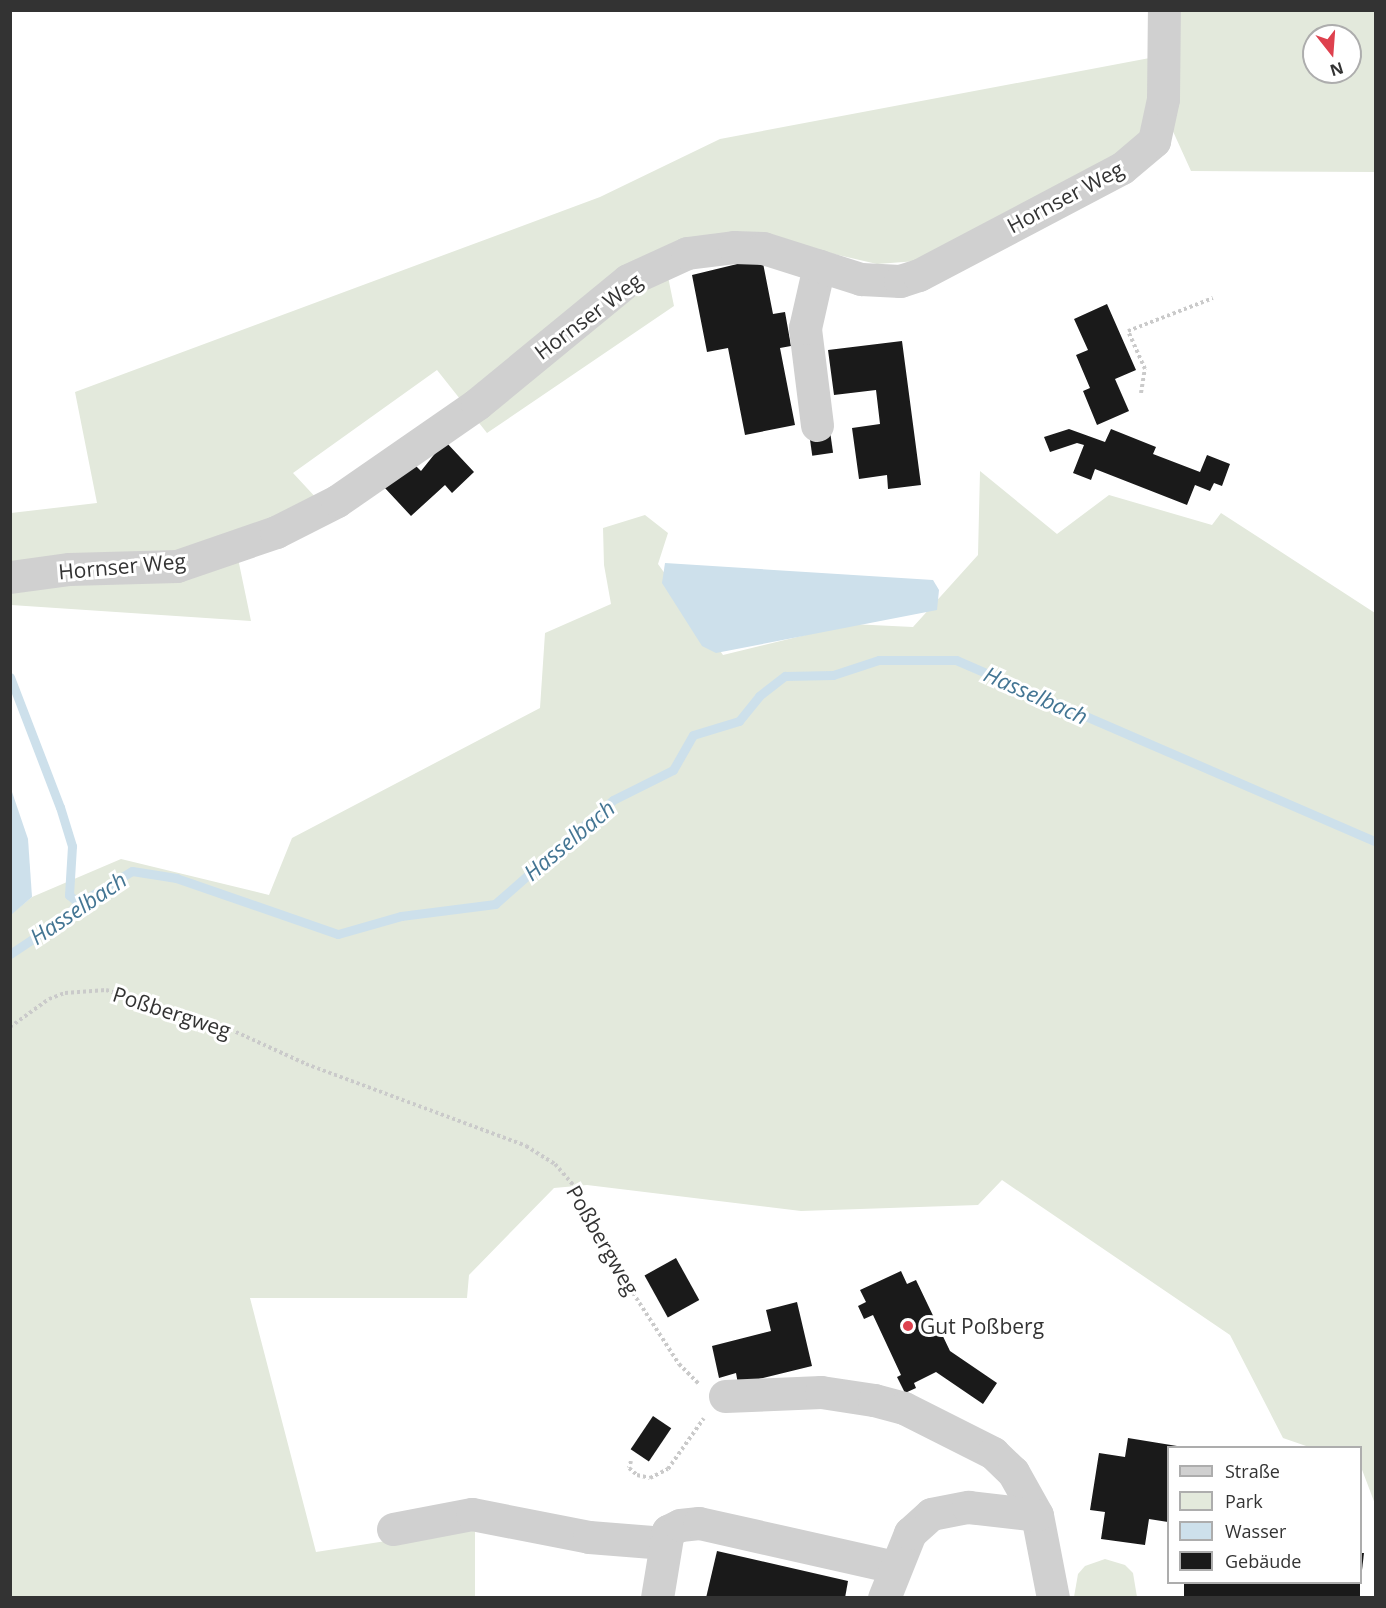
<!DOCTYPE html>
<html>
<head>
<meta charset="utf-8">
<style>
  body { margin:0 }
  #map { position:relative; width:1386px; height:1608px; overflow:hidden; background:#fff; font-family:"Open Sans",sans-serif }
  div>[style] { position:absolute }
  .green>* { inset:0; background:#e3e9dc }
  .water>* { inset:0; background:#cde0eb }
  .stream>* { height:9px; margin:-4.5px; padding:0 4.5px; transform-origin:4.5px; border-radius:4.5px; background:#cde0eb }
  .building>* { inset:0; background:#1a1a1a; transform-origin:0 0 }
  .path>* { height:4px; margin-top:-2px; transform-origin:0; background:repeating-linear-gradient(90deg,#cacaca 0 3px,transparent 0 6px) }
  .minor>* { height:33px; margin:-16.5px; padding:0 16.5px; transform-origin:16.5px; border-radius:16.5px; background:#d0d0d0 }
  .dots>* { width:16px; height:16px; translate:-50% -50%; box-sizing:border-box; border:3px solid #fff; border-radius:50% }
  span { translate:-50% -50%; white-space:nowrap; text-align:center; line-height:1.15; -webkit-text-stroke:6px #fff; paint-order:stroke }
  .street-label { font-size:21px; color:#333 }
  .poi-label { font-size:21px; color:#333 }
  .left { translate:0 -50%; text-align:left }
  .water-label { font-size:22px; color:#437593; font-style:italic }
  .frame { position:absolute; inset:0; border:12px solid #333; pointer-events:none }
  .legend { position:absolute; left:1167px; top:1446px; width:195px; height:138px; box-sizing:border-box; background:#fff; border:2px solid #adadad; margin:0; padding:8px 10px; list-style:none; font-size:18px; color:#333 }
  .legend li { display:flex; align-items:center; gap:12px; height:30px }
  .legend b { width:30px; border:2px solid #adadad }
  .north { position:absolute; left:1302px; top:24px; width:60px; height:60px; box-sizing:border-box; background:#fff; border:2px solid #adadad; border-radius:50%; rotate:163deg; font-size:16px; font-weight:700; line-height:24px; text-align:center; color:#333 }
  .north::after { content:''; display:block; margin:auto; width:21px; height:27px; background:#de414e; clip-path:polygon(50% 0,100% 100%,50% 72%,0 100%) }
</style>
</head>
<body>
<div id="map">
  <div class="green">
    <div style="clip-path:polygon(evenodd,1173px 11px,1375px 11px,1375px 172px,1191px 171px,1171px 127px,1173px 11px,1314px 36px,1350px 36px,1350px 72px,1314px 72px,1314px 36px)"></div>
    <div style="clip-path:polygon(1155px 57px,1145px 129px,1119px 159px,917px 261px,877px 264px,825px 252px,666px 267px,674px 306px,487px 433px,437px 370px,293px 473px,319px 501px,235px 544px,251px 621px,11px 605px,11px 513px,97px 503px,75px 392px,600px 197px,720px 139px)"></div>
    <div style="clip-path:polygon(980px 471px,1057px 534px,1109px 495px,1212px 525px,1221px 513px,1375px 613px,1375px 1504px,1361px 1467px,1360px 1448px,1309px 1447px,1283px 1438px,1230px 1335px,1002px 1180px,978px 1205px,801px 1211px,587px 1185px,554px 1188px,469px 1275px,467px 1298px,250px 1298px,316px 1552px,475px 1527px,475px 1597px,11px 1597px,10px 915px,32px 897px,121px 859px,269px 895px,292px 838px,540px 708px,545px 633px,611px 604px,604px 565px,603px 528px,645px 515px,668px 533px,658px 564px,723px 655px,851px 624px,913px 627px,978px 555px)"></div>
    <div style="clip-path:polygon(1105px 1559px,1125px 1565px,1133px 1573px,1137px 1597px,1074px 1597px,1078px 1574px,1085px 1566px)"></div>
  </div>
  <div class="water">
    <div style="clip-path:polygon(665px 563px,933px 580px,939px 590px,937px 610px,716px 653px,702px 646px,662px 583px)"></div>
    <div style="clip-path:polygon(11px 789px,28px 839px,32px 897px,11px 915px)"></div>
  </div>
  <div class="stream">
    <div style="left:10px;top:677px;width:139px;rotate:69deg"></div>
    <div style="left:60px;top:807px;width:41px;rotate:72.9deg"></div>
    <div style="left:72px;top:846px;width:49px;rotate:93.5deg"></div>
    <div style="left:69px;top:895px;width:13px;rotate:39deg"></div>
    <div style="left:10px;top:954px;width:61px;rotate:-33.7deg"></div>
    <div style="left:61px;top:920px;width:25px;rotate:-43deg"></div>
    <div style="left:79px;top:903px;width:62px;rotate:-31.1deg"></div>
    <div style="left:132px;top:871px;width:45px;rotate:9deg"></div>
    <div style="left:176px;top:878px;width:171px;rotate:19.1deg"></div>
    <div style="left:338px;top:934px;width:66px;rotate:-15.9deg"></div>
    <div style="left:401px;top:916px;width:95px;rotate:-7.3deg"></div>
    <div style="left:495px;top:904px;width:157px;rotate:-41.4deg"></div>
    <div style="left:613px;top:800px;width:67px;rotate:-26.6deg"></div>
    <div style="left:673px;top:770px;width:40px;rotate:-60.3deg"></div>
    <div style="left:693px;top:735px;width:48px;rotate:-16.9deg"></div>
    <div style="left:739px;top:721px;width:32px;rotate:-51deg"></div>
    <div style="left:759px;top:696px;width:33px;rotate:-38deg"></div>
    <div style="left:785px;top:676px;width:48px;rotate:-1.2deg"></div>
    <div style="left:833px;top:675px;width:48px;rotate:-18.1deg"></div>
    <div style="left:879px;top:660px;width:77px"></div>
    <div style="left:956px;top:660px;width:458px;rotate:23.4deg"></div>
  </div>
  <div class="building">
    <div style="clip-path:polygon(762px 258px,773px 314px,785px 312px,791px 346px,780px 348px,795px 425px,745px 435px,728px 348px,707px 352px,692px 275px)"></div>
    <div style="clip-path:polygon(1107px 304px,1136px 370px,1115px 379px,1129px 411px,1097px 425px,1083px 391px,1090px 388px,1076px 355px,1088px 350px,1074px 319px)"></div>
    <div style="clip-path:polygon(902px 341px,921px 485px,888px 489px,887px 475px,859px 479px,852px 428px,880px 424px,876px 390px,834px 395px,828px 350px)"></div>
    <div style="clip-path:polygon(1069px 429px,1105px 442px,1111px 429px,1156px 447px,1153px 454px,1200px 472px,1207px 455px,1230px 464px,1222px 486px,1214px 483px,1210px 491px,1195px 485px,1187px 505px,1095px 469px,1091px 480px,1073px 473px,1084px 445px,1077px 443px,1050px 452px,1044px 437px)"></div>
    <div style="left:830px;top:431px;width:22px;height:21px;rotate:82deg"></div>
    <div style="clip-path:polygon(445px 441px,474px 472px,452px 493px,445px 485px,411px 516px,384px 487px,411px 461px,421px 471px)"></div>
    <div style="left:676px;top:1258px;width:48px;height:36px;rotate:61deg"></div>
    <div style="clip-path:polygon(901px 1271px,907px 1284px,916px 1280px,950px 1351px,997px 1383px,983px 1404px,936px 1372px,914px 1383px,916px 1388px,905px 1393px,897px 1377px,901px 1375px,873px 1315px,864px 1319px,858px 1306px,866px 1302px,860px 1290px)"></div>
    <div style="clip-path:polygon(797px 1302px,812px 1366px,738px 1384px,736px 1373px,719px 1378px,712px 1346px,771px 1331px,766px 1310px)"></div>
    <div style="left:653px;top:1416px;width:22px;height:40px;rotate:34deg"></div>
    <div style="clip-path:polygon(1128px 1438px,1177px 1446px,1168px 1448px,1168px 1522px,1149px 1519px,1145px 1545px,1101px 1539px,1105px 1512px,1090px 1510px,1099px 1453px,1125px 1457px)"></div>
    <div style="clip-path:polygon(717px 1551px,848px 1581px,845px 1598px,706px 1598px)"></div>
    <div style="clip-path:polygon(1360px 1553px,1364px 1553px,1362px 1570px,1360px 1570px)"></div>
    <div style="left:1184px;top:1582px;width:176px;height:16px"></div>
  </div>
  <div class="path">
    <div style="left:1141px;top:393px;width:24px;rotate:-81deg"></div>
    <div style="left:1145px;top:369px;width:42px;rotate:-114.1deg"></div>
    <div style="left:1128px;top:331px;width:91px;rotate:-21.2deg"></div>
    <div style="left:10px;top:1027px;width:48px;rotate:-35.7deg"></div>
    <div style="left:49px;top:999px;width:17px;rotate:-21deg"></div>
    <div style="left:65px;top:993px;width:41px;rotate:-4.2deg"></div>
    <div style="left:106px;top:990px;width:113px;rotate:16.5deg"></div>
    <div style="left:214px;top:1022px;width:101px;rotate:24.5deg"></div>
    <div style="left:306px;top:1064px;width:235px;rotate:20.4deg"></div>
    <div style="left:526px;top:1146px;width:34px;rotate:32deg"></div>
    <div style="left:555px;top:1164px;width:30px;rotate:49deg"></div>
    <div style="left:575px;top:1187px;width:121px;rotate:61.3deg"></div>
    <div style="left:633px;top:1293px;width:85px;rotate:57.1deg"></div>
    <div style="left:679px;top:1364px;width:28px;rotate:45deg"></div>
    <div style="left:631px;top:1461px;width:7px;rotate:106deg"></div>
    <div style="left:629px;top:1468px;width:11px;rotate:41deg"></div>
    <div style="left:637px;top:1475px;width:13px;rotate:13deg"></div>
    <div style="left:650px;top:1478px;width:20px;rotate:-27deg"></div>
    <div style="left:668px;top:1469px;width:62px;rotate:-54.8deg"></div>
  </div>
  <div class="minor">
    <div style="left:817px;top:425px;width:98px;rotate:-97.1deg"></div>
    <div style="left:805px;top:328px;width:64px;rotate:-77.3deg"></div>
    <div style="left:10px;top:577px;width:60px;rotate:-7.7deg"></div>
    <div style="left:69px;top:569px;width:108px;rotate:-1.6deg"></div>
    <div style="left:177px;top:566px;width:105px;rotate:-19deg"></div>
    <div style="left:276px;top:532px;width:68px;rotate:-26.9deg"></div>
    <div style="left:337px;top:501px;width:170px;rotate:-34.7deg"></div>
    <div style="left:477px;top:404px;width:195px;rotate:-39.4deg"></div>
    <div style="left:628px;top:280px;width:65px;rotate:-24.6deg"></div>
    <div style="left:687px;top:253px;width:47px;rotate:-7.3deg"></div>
    <div style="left:734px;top:247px;width:29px;rotate:2deg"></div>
    <div style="left:763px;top:248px;width:103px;rotate:17.6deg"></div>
    <div style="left:861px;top:279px;width:39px;rotate:3deg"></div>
    <div style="left:900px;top:281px;width:20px;rotate:-18deg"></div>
    <div style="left:919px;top:275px;width:229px;rotate:-27.8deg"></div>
    <div style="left:1122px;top:168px;width:42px;rotate:-40.2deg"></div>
    <div style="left:1154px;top:141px;width:43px;rotate:-77.9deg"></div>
    <div style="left:1163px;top:99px;width:89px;rotate:-89.4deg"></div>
    <div style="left:725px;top:1396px;width:96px;rotate:-2.4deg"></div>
    <div style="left:821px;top:1392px;width:54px;rotate:8.6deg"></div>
    <div style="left:874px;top:1400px;width:31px;rotate:15deg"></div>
    <div style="left:904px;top:1408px;width:100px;rotate:26.8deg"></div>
    <div style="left:993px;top:1453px;width:28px;rotate:44deg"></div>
    <div style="left:1013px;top:1472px;width:49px;rotate:60.8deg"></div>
    <div style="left:1037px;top:1515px;width:85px;rotate:79.1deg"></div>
    <div style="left:393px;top:1529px;width:80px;rotate:-10.8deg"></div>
    <div style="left:472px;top:1514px;width:119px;rotate:11.1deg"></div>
    <div style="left:589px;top:1537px;width:76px;rotate:4.5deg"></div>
    <div style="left:657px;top:1598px;width:68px;rotate:-80.7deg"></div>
    <div style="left:668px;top:1531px;width:13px;rotate:-27deg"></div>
    <div style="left:680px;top:1525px;width:19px;rotate:-6deg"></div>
    <div style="left:699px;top:1523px;width:201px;rotate:12.7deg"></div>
    <div style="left:884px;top:1598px;width:70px;rotate:-68.2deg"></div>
    <div style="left:910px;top:1533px;width:28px;rotate:-42deg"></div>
    <div style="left:931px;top:1514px;width:38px;rotate:-11deg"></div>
    <div style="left:968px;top:1507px;width:69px;rotate:6.6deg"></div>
  </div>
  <div class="dots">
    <div style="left:908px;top:1326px;background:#de414e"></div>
  </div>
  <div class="street-label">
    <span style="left:1065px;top:197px;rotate:-28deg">Hornser Weg</span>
    <span style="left:588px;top:316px;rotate:-37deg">Hornser Weg</span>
    <span style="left:122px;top:566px;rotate:-5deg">Hornser Weg</span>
    <span style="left:172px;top:1012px;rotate:18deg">Poßbergweg</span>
    <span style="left:603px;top:1240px;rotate:60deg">Poßbergweg</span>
  </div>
  <div class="poi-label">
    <span class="left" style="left:920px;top:1326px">Gut Poßberg</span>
  </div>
  <div class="water-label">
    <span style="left:1036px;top:695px;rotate:24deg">Hasselbach</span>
    <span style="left:569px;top:840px;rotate:-40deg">Hasselbach</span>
    <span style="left:78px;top:908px;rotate:-34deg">Hasselbach</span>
  </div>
  <div class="frame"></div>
  <ul class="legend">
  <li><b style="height:8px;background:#d0d0d0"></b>Straße</li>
  <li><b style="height:16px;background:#e3e9dc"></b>Park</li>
  <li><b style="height:16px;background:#cde0eb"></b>Wasser</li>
  <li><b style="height:16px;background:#1a1a1a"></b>Gebäude</li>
  </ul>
  <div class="north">N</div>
</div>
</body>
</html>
